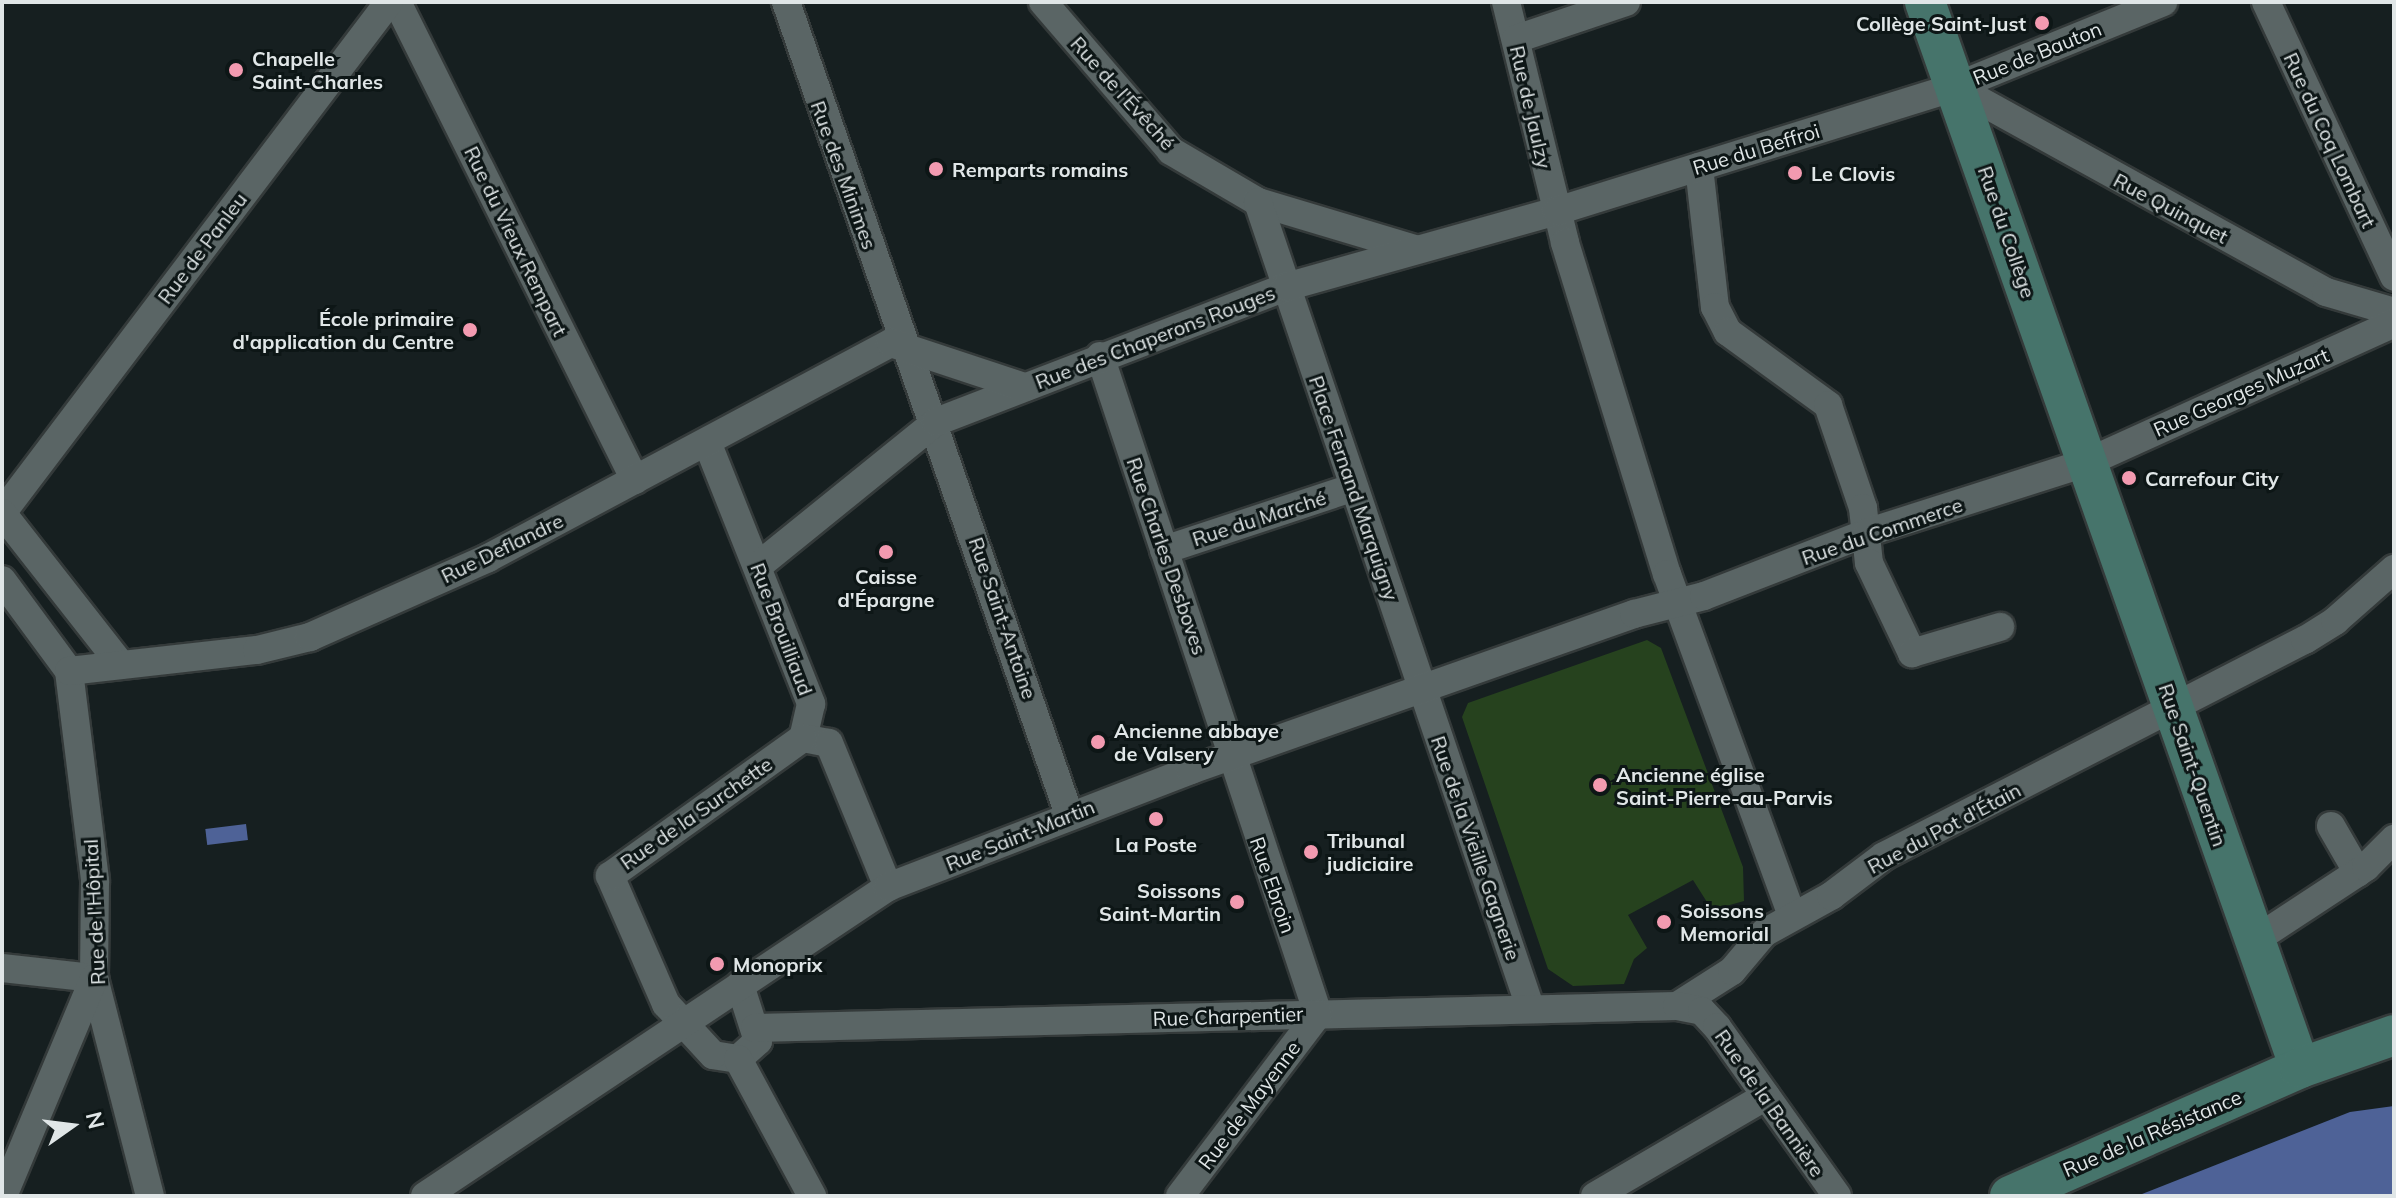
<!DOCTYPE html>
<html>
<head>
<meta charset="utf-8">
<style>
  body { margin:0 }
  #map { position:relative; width:2396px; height:1198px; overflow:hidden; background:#161f20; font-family:Mulish,sans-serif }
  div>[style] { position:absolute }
  .green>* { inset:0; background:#26421e }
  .water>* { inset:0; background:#4e6297; transform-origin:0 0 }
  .roads { filter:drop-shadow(2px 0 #343a3a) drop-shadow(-2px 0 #343a3a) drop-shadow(0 2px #343a3a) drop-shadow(0 -2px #343a3a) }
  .street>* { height:28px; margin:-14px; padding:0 14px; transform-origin:14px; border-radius:14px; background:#5a6565 }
  .secondary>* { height:40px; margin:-20px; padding:0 20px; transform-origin:20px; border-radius:20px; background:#46746b }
  .dots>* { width:22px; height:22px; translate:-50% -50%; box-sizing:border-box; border:4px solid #0d1616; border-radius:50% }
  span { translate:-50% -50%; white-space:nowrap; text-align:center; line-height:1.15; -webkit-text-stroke:6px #0d1616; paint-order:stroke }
  .poi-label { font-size:20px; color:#e0e6e7; font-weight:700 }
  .right { translate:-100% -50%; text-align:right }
  .left { translate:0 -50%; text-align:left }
  .street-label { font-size:20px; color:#e0e6e7 }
  .frame { position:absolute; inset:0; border:4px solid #e0e6e7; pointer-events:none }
  .north { position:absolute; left:32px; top:1086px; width:80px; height:80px; -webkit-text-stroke:6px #0d1616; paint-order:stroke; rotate:76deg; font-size:22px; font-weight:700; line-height:32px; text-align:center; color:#e0e6e7 }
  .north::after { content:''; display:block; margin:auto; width:28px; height:36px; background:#e0e6e7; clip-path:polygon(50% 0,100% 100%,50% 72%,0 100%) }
</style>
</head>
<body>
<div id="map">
  <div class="green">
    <div style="clip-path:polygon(1647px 640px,1661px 648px,1743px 867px,1744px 901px,1712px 910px,1693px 880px,1628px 915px,1647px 948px,1634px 959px,1624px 984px,1573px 986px,1548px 969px,1462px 717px,1468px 703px)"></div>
  </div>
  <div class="water">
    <div style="left:246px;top:824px;width:16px;height:41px;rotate:83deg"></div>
    <div style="clip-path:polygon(2394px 1106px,2394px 1196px,2137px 1196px,2350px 1112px)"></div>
  </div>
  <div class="roads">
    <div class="street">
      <div style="left:397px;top:2px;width:534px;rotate:63.53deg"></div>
      <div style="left:786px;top:2px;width:860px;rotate:70.79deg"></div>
      <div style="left:1043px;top:2px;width:196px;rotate:49.3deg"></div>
      <div style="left:1171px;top:151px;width:101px;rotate:30.4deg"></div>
      <div style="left:1258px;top:202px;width:164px;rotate:16.7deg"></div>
      <div style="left:1506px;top:2px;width:248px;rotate:76.2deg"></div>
      <div style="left:1565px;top:243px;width:346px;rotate:72.9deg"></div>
      <div style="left:1667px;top:574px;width:363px;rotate:69.9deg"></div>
      <div style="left:2266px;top:2px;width:303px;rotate:65deg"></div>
      <div style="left:1516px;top:39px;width:116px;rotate:-18.6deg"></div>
      <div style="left:1955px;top:87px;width:424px;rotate:28.9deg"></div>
      <div style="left:2326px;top:292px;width:71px;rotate:16.4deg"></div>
      <div style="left:1699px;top:167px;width:141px;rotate:83.5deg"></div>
      <div style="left:1715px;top:307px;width:28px;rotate:63deg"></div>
      <div style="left:1728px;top:332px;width:124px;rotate:36.1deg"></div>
      <div style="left:1828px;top:405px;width:109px;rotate:71.2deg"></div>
      <div style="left:1863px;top:508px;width:55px;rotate:83.8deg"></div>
      <div style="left:1869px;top:563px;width:100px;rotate:64.5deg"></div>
      <div style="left:1912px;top:653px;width:92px;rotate:-16.5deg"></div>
      <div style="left:1258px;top:202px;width:850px;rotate:71.33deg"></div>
      <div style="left:1100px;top:356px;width:693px;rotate:71.67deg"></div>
      <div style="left:707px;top:442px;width:282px;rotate:68.3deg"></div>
      <div style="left:811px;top:704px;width:35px;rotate:103deg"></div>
      <div style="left:2px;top:513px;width:641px;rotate:-52.86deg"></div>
      <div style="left:2px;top:513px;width:193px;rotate:51.9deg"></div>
      <div style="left:1164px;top:550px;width:200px;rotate:-18.3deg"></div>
      <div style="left:758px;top:566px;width:229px;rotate:-39deg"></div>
      <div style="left:936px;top:422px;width:375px;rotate:-21.1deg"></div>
      <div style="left:1286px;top:287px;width:281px;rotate:-15.7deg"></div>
      <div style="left:1557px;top:211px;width:417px;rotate:-17.3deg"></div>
      <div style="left:1955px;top:87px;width:225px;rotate:-22.2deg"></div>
      <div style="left:2px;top:580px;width:113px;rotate:53.6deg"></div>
      <div style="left:69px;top:671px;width:212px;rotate:82.9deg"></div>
      <div style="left:95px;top:881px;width:97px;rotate:90.6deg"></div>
      <div style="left:94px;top:978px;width:225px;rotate:75.6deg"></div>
      <div style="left:69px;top:671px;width:189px;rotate:-6.4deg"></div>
      <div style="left:257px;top:650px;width:55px;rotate:-13.8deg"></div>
      <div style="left:310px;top:637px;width:195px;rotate:-23.9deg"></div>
      <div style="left:488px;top:558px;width:457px;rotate:-28.1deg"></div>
      <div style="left:891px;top:343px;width:140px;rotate:18.3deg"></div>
      <div style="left:803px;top:738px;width:26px;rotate:11deg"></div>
      <div style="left:829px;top:743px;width:156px;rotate:67.7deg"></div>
      <div style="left:2331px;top:826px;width:54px;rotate:60.1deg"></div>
      <div style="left:2255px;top:940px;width:133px;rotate:-33.3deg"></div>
      <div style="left:2366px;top:867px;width:40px;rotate:-45deg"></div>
      <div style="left:2px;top:968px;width:93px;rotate:6.2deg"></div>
      <div style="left:740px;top:985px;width:59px;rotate:72.2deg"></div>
      <div style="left:758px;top:1041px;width:27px;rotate:138deg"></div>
      <div style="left:738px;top:1059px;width:25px;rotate:-171deg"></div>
      <div style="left:713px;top:1055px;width:69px;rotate:-132.7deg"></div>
      <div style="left:666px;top:1004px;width:140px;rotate:-113.6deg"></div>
      <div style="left:610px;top:876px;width:237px;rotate:-35.6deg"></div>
      <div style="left:1677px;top:1006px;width:65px;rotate:-32.5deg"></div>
      <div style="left:1732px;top:971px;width:50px;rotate:-49.9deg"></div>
      <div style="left:1764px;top:933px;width:77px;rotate:-28.9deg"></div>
      <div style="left:1831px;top:896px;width:66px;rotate:-37deg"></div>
      <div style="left:1884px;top:856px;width:473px;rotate:-27.2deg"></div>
      <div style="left:2305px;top:640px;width:36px;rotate:-32deg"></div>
      <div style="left:2335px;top:621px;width:79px;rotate:-41.4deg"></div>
      <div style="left:755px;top:1028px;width:922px;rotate:-1.37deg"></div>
      <div style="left:1677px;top:1006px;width:25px;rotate:11deg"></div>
      <div style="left:1702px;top:1011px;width:22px;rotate:47deg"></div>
      <div style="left:1717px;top:1027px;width:207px;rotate:54.6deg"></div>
      <div style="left:738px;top:1059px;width:156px;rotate:61.6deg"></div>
      <div style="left:3px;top:1196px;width:236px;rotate:-67.3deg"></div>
      <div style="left:425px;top:1196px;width:557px;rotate:-33.72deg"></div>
      <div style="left:888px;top:887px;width:325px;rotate:-21.1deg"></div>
      <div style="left:1191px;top:770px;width:470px;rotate:-19.4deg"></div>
      <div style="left:1634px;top:614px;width:72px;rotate:-14.4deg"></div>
      <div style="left:1704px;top:596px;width:177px;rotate:-21.2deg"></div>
      <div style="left:1869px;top:532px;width:230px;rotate:-17.7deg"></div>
      <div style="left:2088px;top:462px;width:336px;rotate:-24.4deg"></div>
      <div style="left:1180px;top:1196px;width:228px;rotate:-52.8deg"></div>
      <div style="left:1595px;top:1196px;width:198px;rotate:-30.3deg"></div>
    </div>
    <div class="secondary">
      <div style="left:1925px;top:2px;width:1130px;rotate:70.62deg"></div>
      <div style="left:2010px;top:1196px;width:317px;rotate:-23.8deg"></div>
      <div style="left:2300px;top:1068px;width:100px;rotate:-19.3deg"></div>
    </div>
  </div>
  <div class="dots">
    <div style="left:2042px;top:23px;background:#f29ab0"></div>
    <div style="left:236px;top:70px;background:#f29ab0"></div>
    <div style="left:936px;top:169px;background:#f29ab0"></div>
    <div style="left:1795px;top:173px;background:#f29ab0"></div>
    <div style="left:470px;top:330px;background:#f29ab0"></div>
    <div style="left:2129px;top:478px;background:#f29ab0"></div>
    <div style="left:886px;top:552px;background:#f29ab0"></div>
    <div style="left:1098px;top:742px;background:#f29ab0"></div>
    <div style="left:1600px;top:785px;background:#f29ab0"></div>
    <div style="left:1156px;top:819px;background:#f29ab0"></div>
    <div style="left:1311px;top:852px;background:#f29ab0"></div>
    <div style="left:1237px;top:902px;background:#f29ab0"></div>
    <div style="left:1664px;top:922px;background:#f29ab0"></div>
    <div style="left:717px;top:964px;background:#f29ab0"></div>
  </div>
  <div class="poi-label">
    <span class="right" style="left:2026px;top:23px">Collège Saint-Just</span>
    <span class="left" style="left:252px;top:70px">Chapelle<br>Saint-Charles</span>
    <span class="left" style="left:952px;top:169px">Remparts romains</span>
    <span class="left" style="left:1811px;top:173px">Le Clovis</span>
    <span class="right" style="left:454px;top:330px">École primaire<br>d'application du Centre</span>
    <span class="left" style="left:2145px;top:478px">Carrefour City</span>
    <span style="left:886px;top:588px">Caisse<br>d'Épargne</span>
    <span class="left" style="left:1114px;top:742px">Ancienne abbaye<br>de Valsery</span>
    <span class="left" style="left:1616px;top:786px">Ancienne église<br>Saint-Pierre-au-Parvis</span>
    <span class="left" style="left:1327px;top:852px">Tribunal<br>judiciaire</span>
    <span style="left:1156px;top:844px">La Poste</span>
    <span class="right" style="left:1221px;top:902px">Soissons<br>Saint-Martin</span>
    <span class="left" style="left:1680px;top:922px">Soissons<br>Memorial</span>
    <span class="left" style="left:733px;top:964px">Monoprix</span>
  </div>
  <div class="street-label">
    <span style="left:2037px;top:53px;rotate:-22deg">Rue de Bauton</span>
    <span style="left:1123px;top:93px;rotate:48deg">Rue de l'Évêché</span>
    <span style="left:1531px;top:107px;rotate:77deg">Rue de Jaulzy</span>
    <span style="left:2330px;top:140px;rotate:65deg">Rue du Coq Lombart</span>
    <span style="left:1756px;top:149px;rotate:-17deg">Rue du Beffroi</span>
    <span style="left:844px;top:175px;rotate:70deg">Rue des Minimes</span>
    <span style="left:2171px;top:208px;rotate:28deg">Rue Quinquet</span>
    <span style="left:2007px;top:232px;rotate:71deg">Rue du Collège</span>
    <span style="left:516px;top:241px;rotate:64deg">Rue du Vieux Rempart</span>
    <span style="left:202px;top:248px;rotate:-53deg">Rue de Panleu</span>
    <span style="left:1155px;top:337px;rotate:-21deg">Rue des Chaperons Rouges</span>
    <span style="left:2241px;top:392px;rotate:-24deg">Rue Georges Muzart</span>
    <span style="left:1354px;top:488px;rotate:71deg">Place Fernand Marquigny</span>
    <span style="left:1259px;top:518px;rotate:-18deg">Rue du Marché</span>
    <span style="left:1882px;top:531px;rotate:-19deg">Rue du Commerce</span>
    <span style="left:502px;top:548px;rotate:-26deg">Rue Deflandre</span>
    <span style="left:1167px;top:556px;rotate:71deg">Rue Charles Desboves</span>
    <span style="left:1003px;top:618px;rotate:71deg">Rue Saint-Antoine</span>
    <span style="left:782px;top:629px;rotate:69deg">Rue Brouilliaud</span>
    <span style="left:2193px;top:765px;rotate:71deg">Rue Saint-Quentin</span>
    <span style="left:696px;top:813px;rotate:-35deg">Rue de la Surchette</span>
    <span style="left:1944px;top:828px;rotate:-28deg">Rue du Pot d'Étain</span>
    <span style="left:1020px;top:835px;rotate:-22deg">Rue Saint-Martin</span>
    <span style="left:1476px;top:848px;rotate:71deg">Rue de la Vieille Gagnerie</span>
    <span style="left:1273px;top:885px;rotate:71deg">Rue Ebroin</span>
    <span style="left:94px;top:912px;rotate:-93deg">Rue de l'Hôpital</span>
    <span style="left:1228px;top:1016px;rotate:-2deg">Rue Charpentier</span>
    <span style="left:1770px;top:1103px;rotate:55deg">Rue de la Bannière</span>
    <span style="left:1249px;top:1105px;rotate:-53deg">Rue de Mayenne</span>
    <span style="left:2152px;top:1133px;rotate:-23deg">Rue de la Résistance</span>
  </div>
  <div class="frame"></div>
  <div class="north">N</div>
</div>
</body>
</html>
